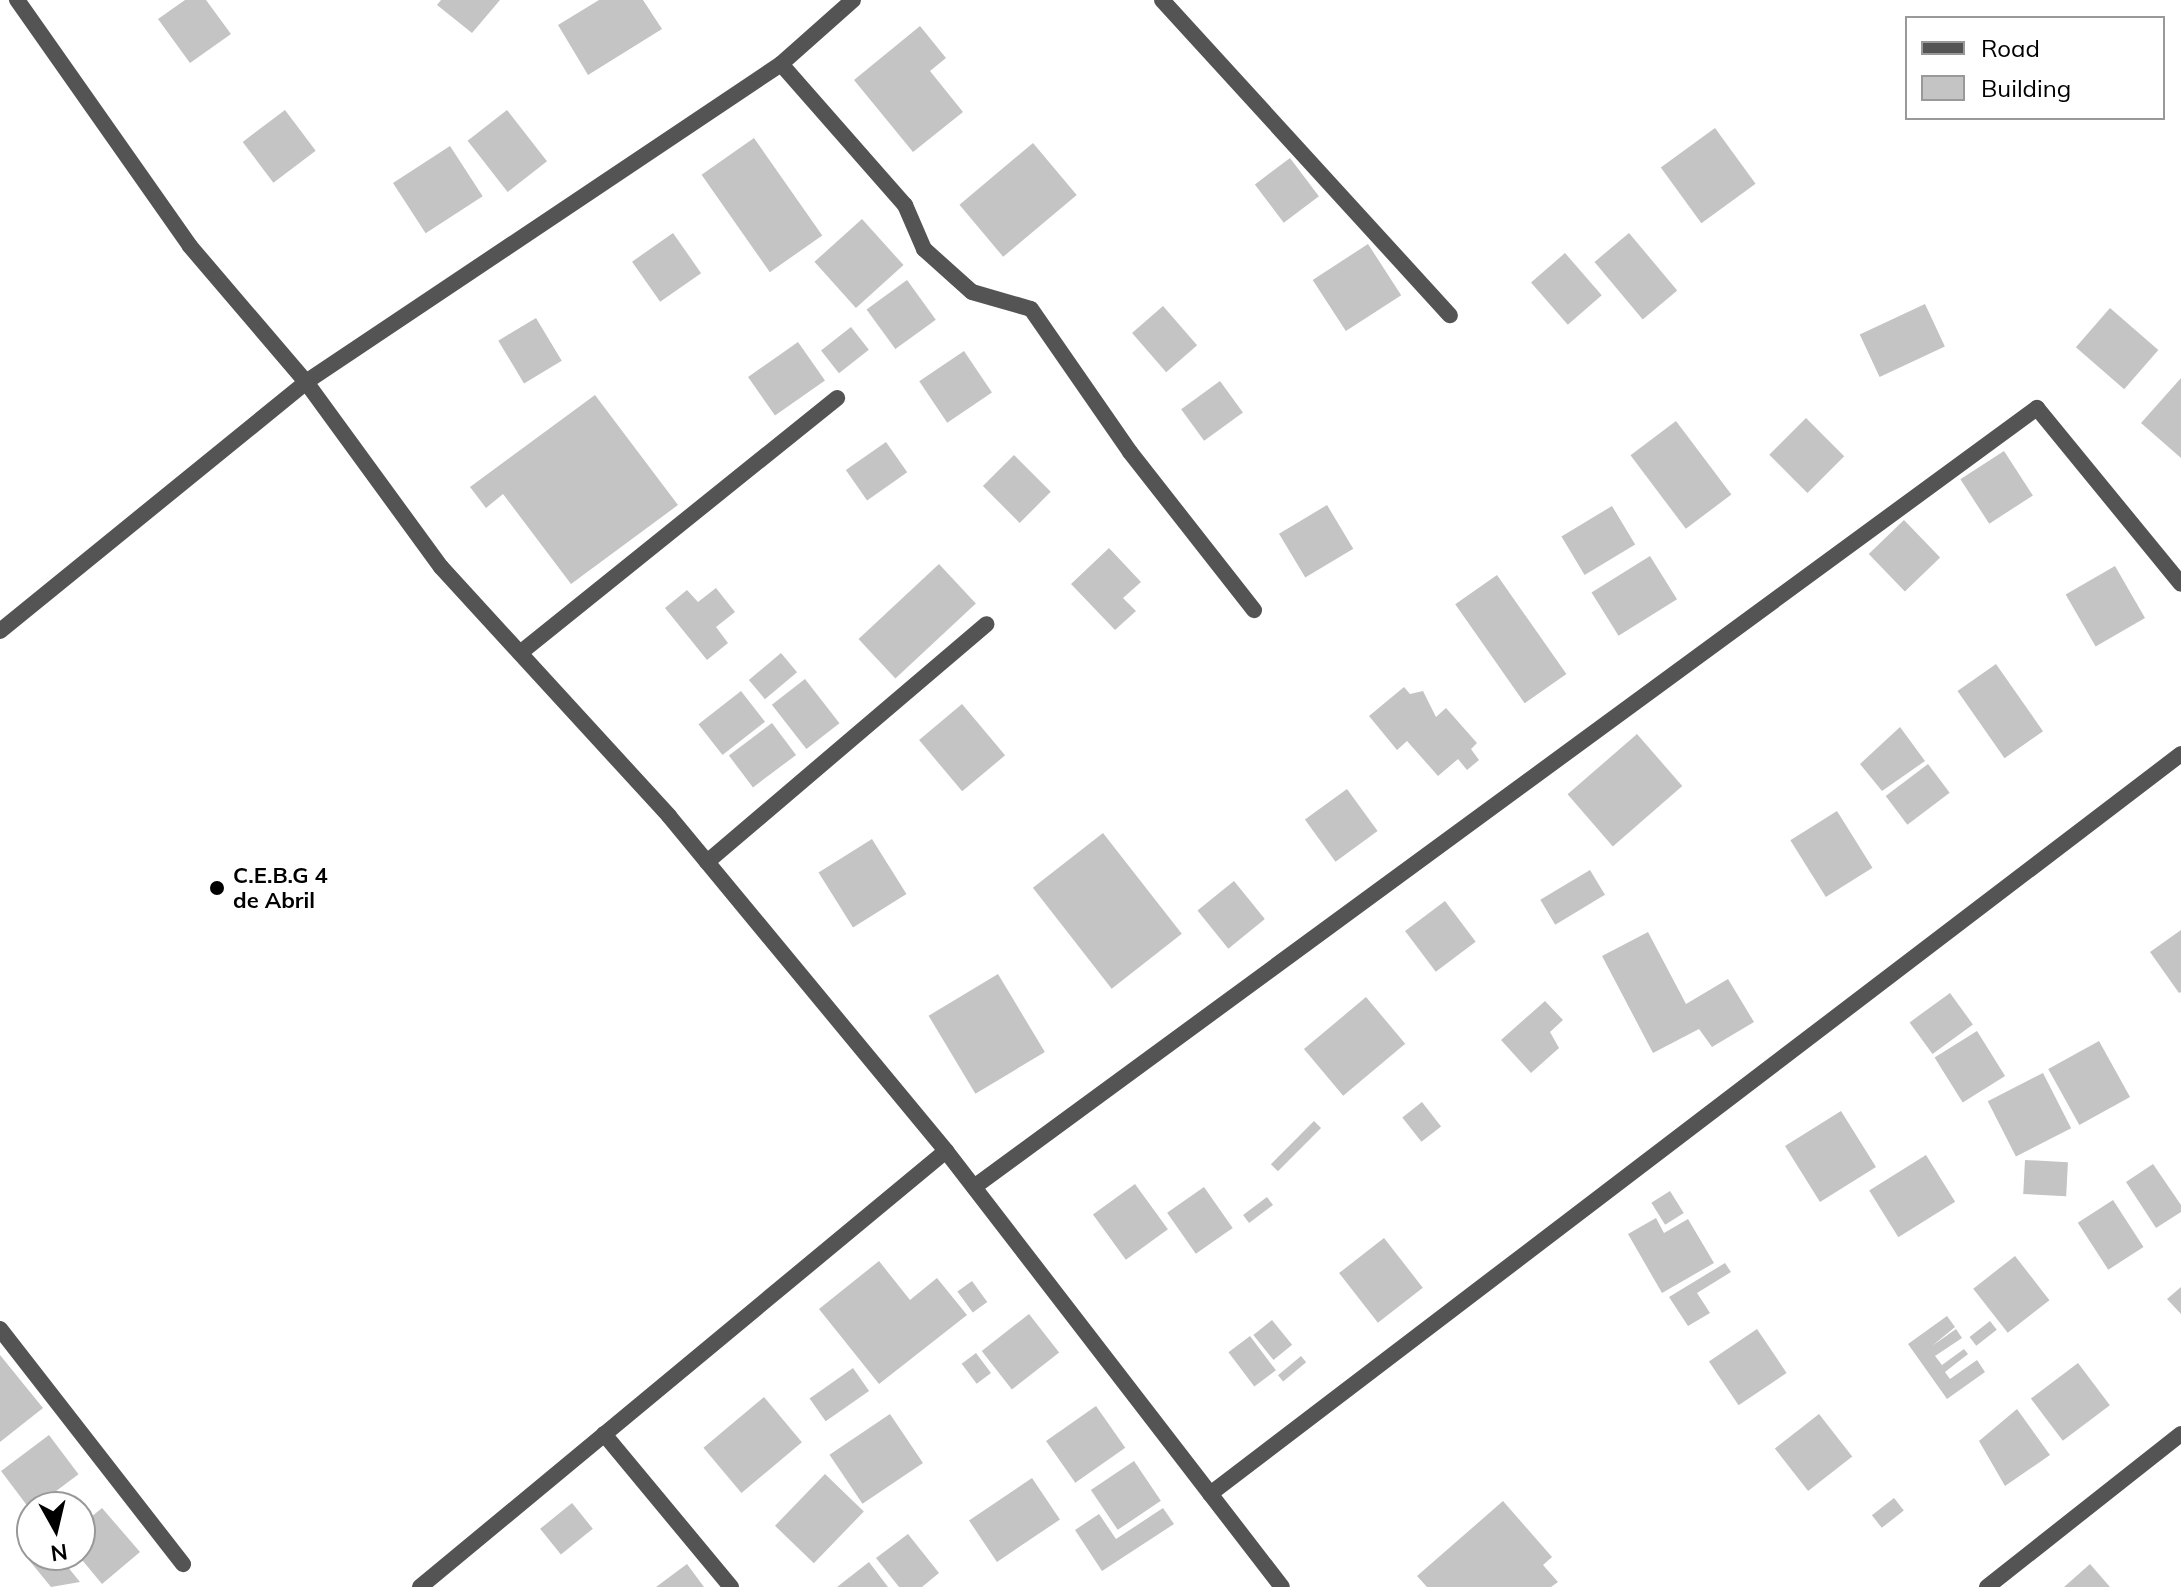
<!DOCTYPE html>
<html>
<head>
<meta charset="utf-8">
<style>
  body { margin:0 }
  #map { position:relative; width:2181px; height:1587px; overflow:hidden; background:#fff; font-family:Mulish,sans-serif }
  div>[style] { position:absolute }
  .building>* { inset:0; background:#c4c4c4; transform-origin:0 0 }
  .minor>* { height:16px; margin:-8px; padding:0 8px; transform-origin:8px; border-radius:8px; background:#545454 }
  .dots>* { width:22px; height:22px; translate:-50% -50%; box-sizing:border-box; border:4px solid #fff; border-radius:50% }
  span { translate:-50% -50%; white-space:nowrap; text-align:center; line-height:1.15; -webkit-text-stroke:6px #fff; paint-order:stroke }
  .poi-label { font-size:22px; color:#000; font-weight:700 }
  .left { translate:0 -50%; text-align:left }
  .legend { position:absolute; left:1905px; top:16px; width:260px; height:104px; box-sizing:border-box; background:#fff; border:2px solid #999; margin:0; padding:10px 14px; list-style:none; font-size:24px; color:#000 }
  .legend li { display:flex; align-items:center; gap:16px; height:40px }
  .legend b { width:40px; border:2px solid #999 }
  .north { position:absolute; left:16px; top:1491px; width:80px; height:80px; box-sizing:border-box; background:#fff; border:2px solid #999; border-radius:50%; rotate:172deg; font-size:22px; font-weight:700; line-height:32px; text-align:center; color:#000 }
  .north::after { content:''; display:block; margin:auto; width:28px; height:36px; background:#000; clip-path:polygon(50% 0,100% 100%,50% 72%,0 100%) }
</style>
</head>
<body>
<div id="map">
  <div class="building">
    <div style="clip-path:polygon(185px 0,206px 0,231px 34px,190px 63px,158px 19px)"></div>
    <div style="clip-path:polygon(441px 0,500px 0,472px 33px,437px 5px)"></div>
    <div style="clip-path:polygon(599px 0,643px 0,662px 29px,588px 75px,558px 25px)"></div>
    <div style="clip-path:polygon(920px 26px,946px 58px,930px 71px,963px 112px,913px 152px,854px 80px)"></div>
    <div style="left:285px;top:110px;width:51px;height:53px;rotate:53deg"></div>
    <div style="left:507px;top:110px;width:65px;height:50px;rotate:52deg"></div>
    <div style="left:1715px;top:128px;width:69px;height:67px;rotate:54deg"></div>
    <div style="left:754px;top:138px;width:119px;height:64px;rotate:55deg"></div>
    <div style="left:1033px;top:143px;width:68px;height:96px;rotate:50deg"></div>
    <div style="left:450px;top:146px;width:60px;height:68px;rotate:57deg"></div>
    <div style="left:1290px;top:158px;width:48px;height:44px;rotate:53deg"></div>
    <div style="left:862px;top:219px;width:62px;height:64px;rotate:48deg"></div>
    <div style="left:673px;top:233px;width:49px;height:50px;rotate:55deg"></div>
    <div style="left:1629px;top:233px;width:75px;height:45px;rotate:50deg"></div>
    <div style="left:1368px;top:244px;width:61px;height:66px;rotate:57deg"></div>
    <div style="left:1565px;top:253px;width:56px;height:45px;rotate:49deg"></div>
    <div style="left:907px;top:280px;width:49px;height:50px;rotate:54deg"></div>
    <div style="left:1925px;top:304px;width:47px;height:72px;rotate:65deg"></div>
    <div style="left:1163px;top:306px;width:52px;height:41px;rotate:49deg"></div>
    <div style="left:2110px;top:308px;width:64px;height:52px;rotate:41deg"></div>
    <div style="left:536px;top:318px;width:50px;height:44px;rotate:59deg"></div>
    <div style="left:851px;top:327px;width:29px;height:38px;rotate:52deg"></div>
    <div style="left:798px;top:342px;width:47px;height:61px;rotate:55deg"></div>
    <div style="left:964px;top:351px;width:50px;height:54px;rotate:56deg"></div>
    <div style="clip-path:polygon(2181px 378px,2181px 458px,2141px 423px)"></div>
    <div style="left:1220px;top:381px;width:39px;height:48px;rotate:54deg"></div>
    <div style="clip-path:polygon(595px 395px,678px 505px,571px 584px,503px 494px,486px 508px,470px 487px)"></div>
    <div style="left:1806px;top:418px;width:54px;height:52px;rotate:45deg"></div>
    <div style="left:1676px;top:421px;width:92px;height:57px;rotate:53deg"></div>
    <div style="left:886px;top:442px;width:37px;height:49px;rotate:55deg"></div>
    <div style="left:2004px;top:451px;width:53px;height:52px;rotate:57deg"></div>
    <div style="left:1014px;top:455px;width:52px;height:44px;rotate:45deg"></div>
    <div style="left:1327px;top:505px;width:51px;height:56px;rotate:59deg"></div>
    <div style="left:1612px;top:506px;width:45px;height:59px;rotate:59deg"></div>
    <div style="left:1904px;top:520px;width:52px;height:49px;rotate:46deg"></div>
    <div style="clip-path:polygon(1109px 548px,1141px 582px,1123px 598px,1136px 611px,1115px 630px,1071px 584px)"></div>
    <div style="left:1650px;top:556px;width:51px;height:69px;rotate:58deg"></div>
    <div style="left:939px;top:564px;width:54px;height:110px;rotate:47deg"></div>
    <div style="left:2115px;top:566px;width:60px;height:57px;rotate:60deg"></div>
    <div style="left:1497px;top:575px;width:121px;height:51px;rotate:55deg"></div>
    <div style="clip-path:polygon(716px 588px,735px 612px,716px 627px,728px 643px,707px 660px,665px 608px,687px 590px,698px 602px)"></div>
    <div style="left:781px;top:653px;width:25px;height:42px;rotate:50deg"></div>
    <div style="left:1996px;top:664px;width:82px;height:47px;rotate:55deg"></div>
    <div style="left:805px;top:679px;width:56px;height:42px;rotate:52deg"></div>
    <div style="clip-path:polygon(1404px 687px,1410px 694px,1423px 691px,1436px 717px,1446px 708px,1477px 743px,1471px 749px,1479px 760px,1467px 770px,1458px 759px,1438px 776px,1407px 741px,1397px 750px,1369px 716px)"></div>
    <div style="left:741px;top:691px;width:39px;height:54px;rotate:52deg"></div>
    <div style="left:962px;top:704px;width:67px;height:56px;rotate:50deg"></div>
    <div style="left:772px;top:723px;width:40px;height:54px;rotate:53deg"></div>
    <div style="clip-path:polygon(1900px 727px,1925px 761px,1882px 791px,1860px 764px)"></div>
    <div style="left:1637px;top:734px;width:69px;height:92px;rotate:49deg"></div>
    <div style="left:1928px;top:764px;width:36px;height:53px;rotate:53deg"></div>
    <div style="left:1347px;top:789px;width:52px;height:52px;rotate:54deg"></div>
    <div style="left:1837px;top:811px;width:67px;height:55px;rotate:58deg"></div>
    <div style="left:1103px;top:833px;width:128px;height:89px;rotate:52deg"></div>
    <div style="left:872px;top:839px;width:65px;height:63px;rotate:58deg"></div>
    <div style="left:1590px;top:870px;width:29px;height:58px;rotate:59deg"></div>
    <div style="left:1234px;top:881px;width:49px;height:47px;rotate:51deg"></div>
    <div style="left:1445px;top:901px;width:51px;height:50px;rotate:53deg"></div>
    <div style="clip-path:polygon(2181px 930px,2181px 992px,2179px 993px,2150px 952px)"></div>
    <div style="clip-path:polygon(1648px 932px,1686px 1004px,1728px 979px,1754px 1022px,1712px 1047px,1699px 1029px,1653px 1053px,1602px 956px)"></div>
    <div style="left:998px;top:974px;width:91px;height:81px;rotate:59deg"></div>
    <div style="left:1950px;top:993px;width:39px;height:50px;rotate:54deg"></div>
    <div style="left:1366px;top:997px;width:61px;height:81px;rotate:50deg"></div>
    <div style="clip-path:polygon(1545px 1001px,1563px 1020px,1550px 1032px,1559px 1048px,1531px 1073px,1501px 1040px)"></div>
    <div style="left:1977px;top:1031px;width:53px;height:50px;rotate:58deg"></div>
    <div style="left:2099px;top:1041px;width:64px;height:58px;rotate:61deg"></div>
    <div style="left:2043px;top:1073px;width:62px;height:62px;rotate:63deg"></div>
    <div style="left:1422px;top:1102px;width:31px;height:25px;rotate:52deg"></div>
    <div style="left:1841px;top:1111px;width:66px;height:66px;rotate:58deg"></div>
    <div style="left:1314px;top:1121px;width:10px;height:61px;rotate:45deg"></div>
    <div style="left:1926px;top:1155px;width:55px;height:67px;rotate:58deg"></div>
    <div style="left:2025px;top:1160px;width:43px;height:34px;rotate:3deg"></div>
    <div style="clip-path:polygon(2153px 1164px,2181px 1205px,2181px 1212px,2156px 1228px,2126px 1182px)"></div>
    <div style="left:1135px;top:1184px;width:56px;height:52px;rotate:54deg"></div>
    <div style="left:1204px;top:1187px;width:50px;height:45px;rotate:55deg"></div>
    <div style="left:1670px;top:1191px;width:26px;height:22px;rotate:58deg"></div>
    <div style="left:1267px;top:1197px;width:10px;height:30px;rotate:53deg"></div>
    <div style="left:2113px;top:1200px;width:56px;height:42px;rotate:57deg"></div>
    <div style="clip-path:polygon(1656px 1218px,1664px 1233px,1688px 1219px,1714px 1263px,1662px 1293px,1628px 1234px)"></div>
    <div style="left:1384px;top:1238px;width:63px;height:57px;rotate:52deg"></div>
    <div style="left:2015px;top:1256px;width:56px;height:53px;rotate:52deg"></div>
    <div style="clip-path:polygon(879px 1261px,910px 1300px,937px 1278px,967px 1315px,879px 1384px,819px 1309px)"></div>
    <div style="clip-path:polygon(1725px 1263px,1731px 1272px,1697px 1293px,1710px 1313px,1688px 1326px,1669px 1297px)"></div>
    <div style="left:972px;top:1281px;width:26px;height:18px;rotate:54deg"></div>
    <div style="clip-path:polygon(2181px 1287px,2181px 1314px,2167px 1299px)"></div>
    <div style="left:1029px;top:1314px;width:49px;height:60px;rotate:52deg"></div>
    <div style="clip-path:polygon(1947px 1316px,1955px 1327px,1932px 1346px,1956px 1329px,1962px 1338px,1935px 1356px,1942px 1365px,1964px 1349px,1968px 1354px,1945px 1372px,1950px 1379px,1977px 1360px,1985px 1372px,1947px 1399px,1908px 1344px)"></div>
    <div style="left:1272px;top:1320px;width:32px;height:24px;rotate:51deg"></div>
    <div style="left:1990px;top:1321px;width:11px;height:26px;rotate:52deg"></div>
    <div style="left:1757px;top:1329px;width:53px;height:58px;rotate:56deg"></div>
    <div style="left:1250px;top:1336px;width:43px;height:27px;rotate:53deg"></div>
    <div style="left:976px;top:1353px;width:25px;height:18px;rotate:53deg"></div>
    <div style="clip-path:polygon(0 1355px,43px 1408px,0 1442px)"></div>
    <div style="left:1301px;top:1356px;width:8px;height:30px;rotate:50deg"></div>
    <div style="left:2078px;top:1363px;width:53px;height:59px;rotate:53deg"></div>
    <div style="left:853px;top:1368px;width:28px;height:53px;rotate:55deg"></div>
    <div style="left:764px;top:1397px;width:59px;height:79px;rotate:50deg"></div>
    <div style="left:1096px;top:1406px;width:51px;height:61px;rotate:55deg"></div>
    <div style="clip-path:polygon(2017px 1409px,2050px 1455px,2005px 1486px,1979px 1441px)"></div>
    <div style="left:890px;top:1414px;width:59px;height:73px;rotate:56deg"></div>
    <div style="left:1819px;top:1414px;width:54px;height:56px;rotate:52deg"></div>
    <div style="left:49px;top:1435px;width:49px;height:60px;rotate:53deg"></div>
    <div style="left:1134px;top:1461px;width:48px;height:52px;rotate:56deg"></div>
    <div style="left:825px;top:1474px;width:54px;height:72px;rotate:44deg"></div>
    <div style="left:1032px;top:1478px;width:50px;height:76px;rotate:56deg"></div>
    <div style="left:1894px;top:1498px;width:16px;height:28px;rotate:52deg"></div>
    <div style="clip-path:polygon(1503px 1501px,1552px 1557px,1543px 1565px,1558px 1582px,1551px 1587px,1427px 1587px,1417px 1576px)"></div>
    <div style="left:572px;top:1503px;width:33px;height:41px;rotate:51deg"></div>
    <div style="clip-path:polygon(102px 1508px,140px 1552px,102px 1584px,78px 1555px,80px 1526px)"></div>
    <div style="clip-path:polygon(1163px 1508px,1174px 1524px,1102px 1571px,1075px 1530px,1099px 1514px,1116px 1539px)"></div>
    <div style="clip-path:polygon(908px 1534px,939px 1573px,922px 1587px,899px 1587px,876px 1558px)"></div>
    <div style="clip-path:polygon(32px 1547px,32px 1555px,58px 1555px,80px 1582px,51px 1587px,24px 1554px)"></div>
    <div style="clip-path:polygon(869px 1562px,888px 1587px,837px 1587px)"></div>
    <div style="clip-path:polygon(687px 1564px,704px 1587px,656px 1587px)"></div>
    <div style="clip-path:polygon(2090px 1564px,2110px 1587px,2064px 1587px)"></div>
  </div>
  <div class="minor">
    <div style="left:853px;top:0;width:96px;rotate:138.4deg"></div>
    <div style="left:781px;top:64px;width:572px;rotate:146.2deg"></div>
    <div style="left:306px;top:382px;width:229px;rotate:53.9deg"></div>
    <div style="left:441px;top:567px;width:338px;rotate:47.5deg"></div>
    <div style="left:669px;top:816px;width:435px;rotate:50.4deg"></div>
    <div style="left:946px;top:1151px;width:550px;rotate:52.38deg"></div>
    <div style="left:1162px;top:0;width:427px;rotate:47.6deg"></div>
    <div style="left:781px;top:64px;width:188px;rotate:48.7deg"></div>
    <div style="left:905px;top:205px;width:48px;rotate:66.6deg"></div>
    <div style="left:924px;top:249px;width:64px;rotate:41.9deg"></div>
    <div style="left:972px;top:292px;width:61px;rotate:16.1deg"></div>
    <div style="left:1031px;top:309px;width:174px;rotate:55.3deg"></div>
    <div style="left:1130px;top:452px;width:201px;rotate:51.9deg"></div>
    <div style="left:0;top:631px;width:395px;rotate:-39.1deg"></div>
    <div style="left:306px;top:382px;width:179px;rotate:-130.5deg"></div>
    <div style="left:190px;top:246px;width:301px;rotate:-125.1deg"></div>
    <div style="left:520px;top:653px;width:407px;rotate:-38.8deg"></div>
    <div style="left:707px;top:862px;width:367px;rotate:-40.4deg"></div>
    <div style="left:974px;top:1187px;width:1318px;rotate:-36.24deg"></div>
    <div style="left:2037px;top:408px;width:227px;rotate:50.7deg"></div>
    <div style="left:0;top:1329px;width:298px;rotate:52.1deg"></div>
    <div style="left:604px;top:1434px;width:199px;rotate:50.3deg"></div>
    <div style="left:1210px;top:1494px;width:1221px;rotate:-37.31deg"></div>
    <div style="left:420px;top:1587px;width:683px;rotate:-39.66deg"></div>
    <div style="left:1987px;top:1587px;width:247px;rotate:-38.3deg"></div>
  </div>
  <div class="dots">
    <div style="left:217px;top:888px;background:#000"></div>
  </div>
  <div class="poi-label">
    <span class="left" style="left:233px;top:888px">C.E.B.G 4<br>de Abril</span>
  </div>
  <ul class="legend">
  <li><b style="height:10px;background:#545454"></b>Road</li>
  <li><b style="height:22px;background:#c4c4c4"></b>Building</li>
  </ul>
  <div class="north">N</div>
</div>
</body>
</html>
